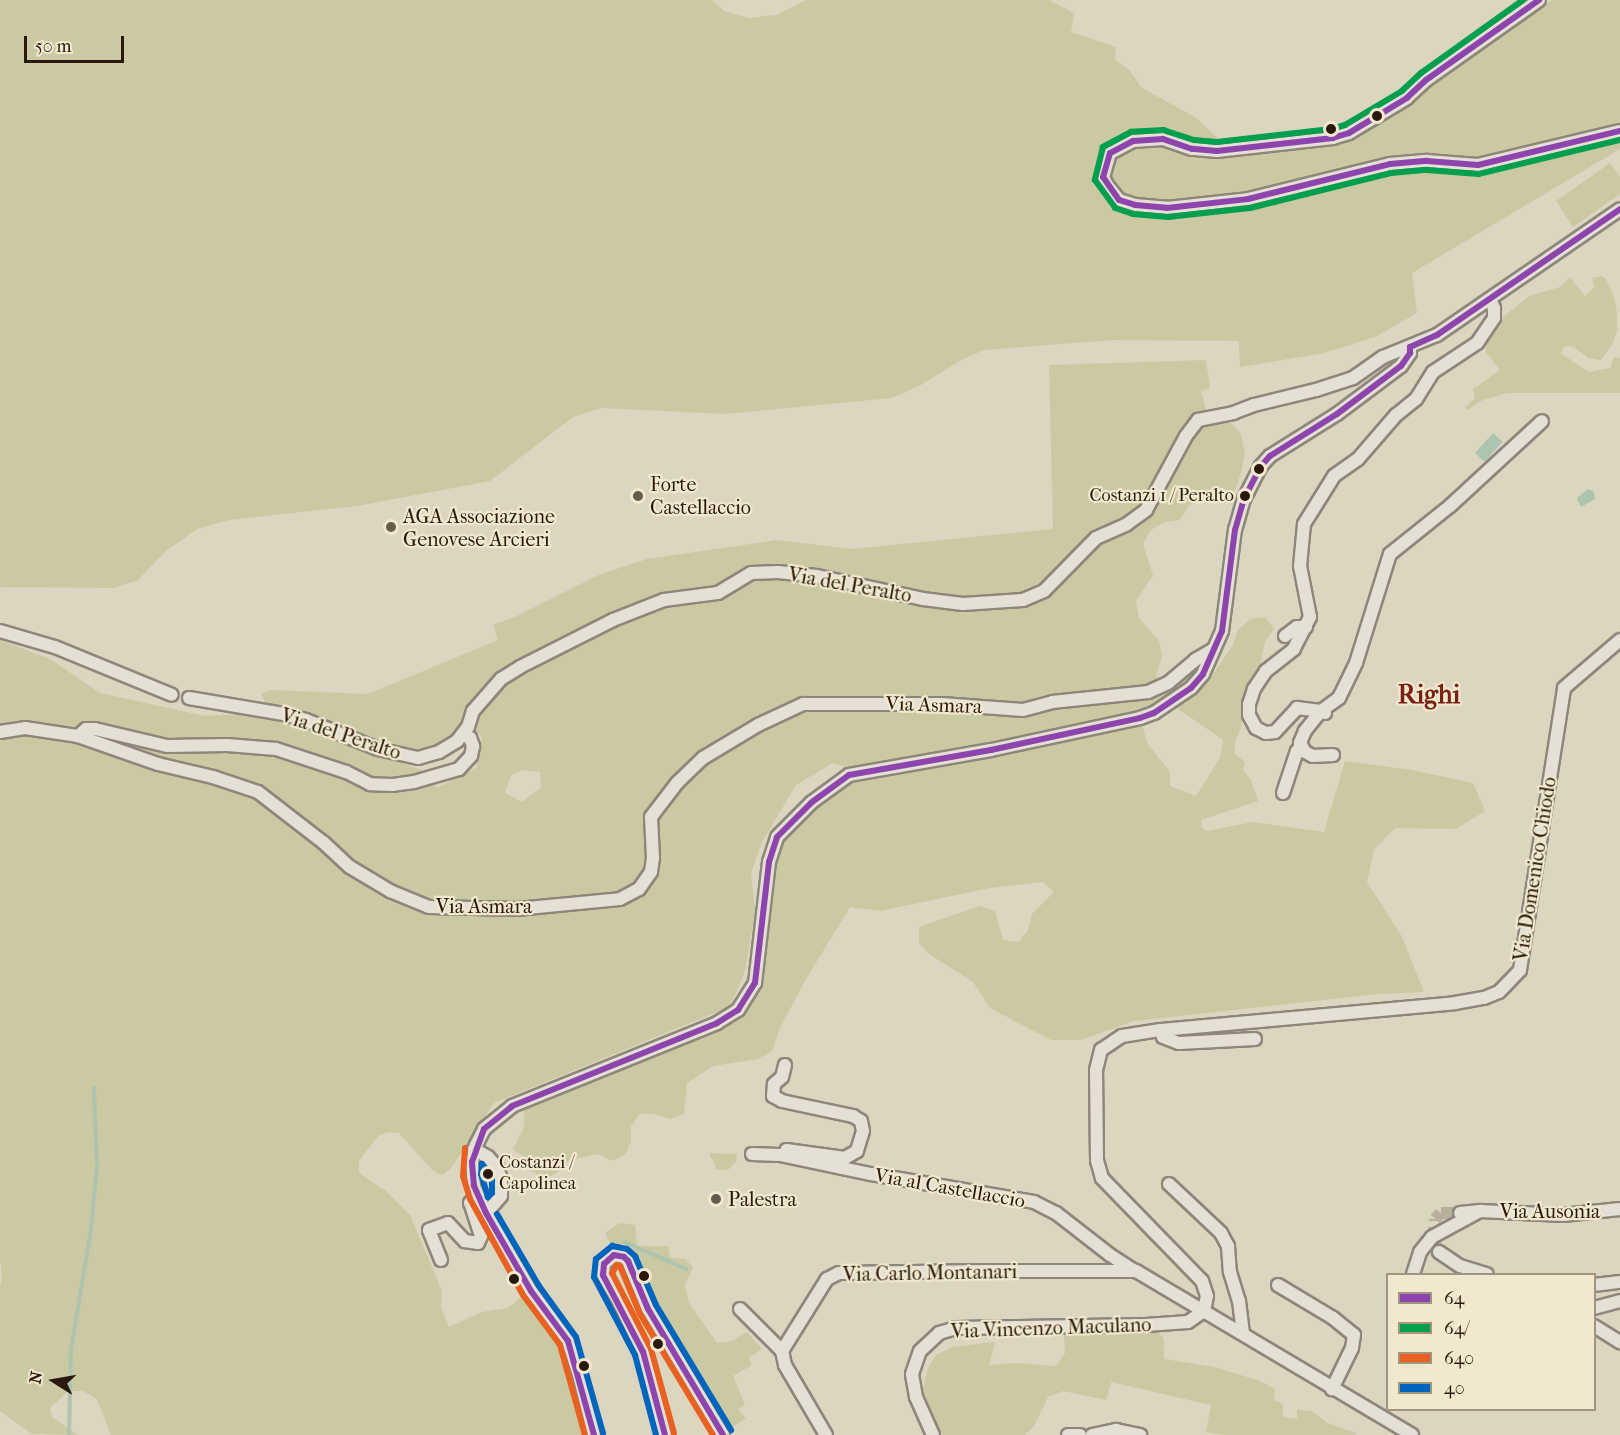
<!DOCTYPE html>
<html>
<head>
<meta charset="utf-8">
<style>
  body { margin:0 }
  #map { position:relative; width:1620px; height:1435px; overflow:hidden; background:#dcd5c0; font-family:"IM FELL French Canon",serif }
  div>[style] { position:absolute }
  .green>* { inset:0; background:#cac9a2 }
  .water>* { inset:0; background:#adc4af; transform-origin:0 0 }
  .stream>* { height:4px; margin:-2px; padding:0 2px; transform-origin:2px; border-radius:2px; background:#adc4af }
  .minor-tunnel>* { height:12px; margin-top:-6px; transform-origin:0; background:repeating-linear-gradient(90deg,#b8af9c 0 12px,transparent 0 18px) }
  .roads { filter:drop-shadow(2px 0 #8d877a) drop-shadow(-2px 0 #8d877a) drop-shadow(0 2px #8d877a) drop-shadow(0 -2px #8d877a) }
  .minor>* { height:12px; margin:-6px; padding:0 6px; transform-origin:6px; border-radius:6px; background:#e4e0d5 }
  .bus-1>* { height:6px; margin:-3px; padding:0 3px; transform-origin:3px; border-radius:3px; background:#8e44ad }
  .bus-2>* { height:6px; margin:-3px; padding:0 3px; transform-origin:3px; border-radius:3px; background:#029f4e }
  .bus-3>* { height:6px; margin:-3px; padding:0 3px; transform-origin:3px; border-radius:3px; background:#e86121 }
  .bus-4>* { height:6px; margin:-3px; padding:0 3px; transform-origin:3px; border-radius:3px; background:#0065bd }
  .dots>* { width:16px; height:16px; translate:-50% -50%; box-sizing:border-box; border:3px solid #f1e8ce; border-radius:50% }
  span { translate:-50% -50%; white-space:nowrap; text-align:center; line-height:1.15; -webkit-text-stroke:4.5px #f1e8ce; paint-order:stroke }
  .bus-label { font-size:18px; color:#28190c }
  .right { translate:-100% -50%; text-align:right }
  .left { translate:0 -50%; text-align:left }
  .poi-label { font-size:20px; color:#28190c }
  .street-label { font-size:20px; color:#28190c }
  .district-label { font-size:26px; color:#7a1f14; font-weight:700 }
  .legend { position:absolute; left:1386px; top:1273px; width:210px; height:138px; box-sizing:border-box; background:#f1e8ce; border:2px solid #a19580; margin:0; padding:8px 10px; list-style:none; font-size:18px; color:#28190c }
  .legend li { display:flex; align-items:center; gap:12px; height:30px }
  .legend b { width:30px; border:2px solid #a19580 }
  .north { position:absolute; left:24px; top:1351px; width:60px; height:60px; -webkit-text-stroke:4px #f1e8ce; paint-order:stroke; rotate:281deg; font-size:16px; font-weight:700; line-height:24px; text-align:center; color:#28190c }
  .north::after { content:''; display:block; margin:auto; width:21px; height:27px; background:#28190c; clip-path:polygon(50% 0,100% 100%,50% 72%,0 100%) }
  .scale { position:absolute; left:24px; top:36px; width:100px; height:27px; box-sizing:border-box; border:3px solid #28190c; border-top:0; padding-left:8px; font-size:18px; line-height:21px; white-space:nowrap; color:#28190c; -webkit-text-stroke:4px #f1e8ce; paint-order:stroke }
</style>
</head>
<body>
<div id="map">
  <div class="green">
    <div style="clip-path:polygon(0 0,712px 0,724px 11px,749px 18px,776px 15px,806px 0,1049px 0,1074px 13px,1071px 32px,1116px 47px,1115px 59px,1130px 71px,1142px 88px,1195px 117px,1234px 153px,1336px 141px,1407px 104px,1552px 0,1620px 0,1620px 149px,1412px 273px,1417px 313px,1375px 337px,1324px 353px,1240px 367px,1239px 341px,1114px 340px,984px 350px,963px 359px,921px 385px,892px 398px,725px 414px,601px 408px,573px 417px,490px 481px,357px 506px,229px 520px,197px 529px,166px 551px,138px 580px,114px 588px,0 587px)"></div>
    <div style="clip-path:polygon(1610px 163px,1620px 177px,1620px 194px,1573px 227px,1556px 201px)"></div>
    <div style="clip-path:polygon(1601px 276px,1605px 278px,1613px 294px,1617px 312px,1617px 330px,1613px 343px,1601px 360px,1588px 358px,1574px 347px,1565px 346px,1560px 353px,1589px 372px,1610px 368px,1614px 357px,1620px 358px,1620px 393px,1507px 393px,1483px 400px,1467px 410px,1465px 407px,1475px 398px,1473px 389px,1500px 370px,1486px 352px,1486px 342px,1502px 318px,1529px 296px,1560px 287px,1570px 277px,1585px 296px,1595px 287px,1592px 278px)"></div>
    <div style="clip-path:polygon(evenodd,1206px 360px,1210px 388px,1201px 391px,1207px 414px,1232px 424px,1241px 434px,1245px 454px,1241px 473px,1232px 499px,1201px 500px,1189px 505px,1180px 520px,1165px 522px,1151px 530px,1143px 544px,1153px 575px,1136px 601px,1139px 618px,1159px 641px,1162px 656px,1156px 676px,1160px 679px,1186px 661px,1197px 663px,1201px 667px,1186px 686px,1156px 709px,1029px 737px,849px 768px,833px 763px,796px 785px,762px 842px,751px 873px,755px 912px,745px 971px,733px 1000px,727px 1008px,494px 1103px,451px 1168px,442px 1175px,432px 1170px,399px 1133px,388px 1132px,378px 1136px,359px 1161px,359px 1173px,387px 1192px,410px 1215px,442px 1291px,441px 1308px,449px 1327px,482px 1312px,508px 1308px,524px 1295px,568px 1359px,585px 1435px,111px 1435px,97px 1399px,83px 1391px,68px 1391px,50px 1408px,52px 1417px,78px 1435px,32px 1434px,0 1411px,0 1288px,2px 1276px,0 1258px,0 640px,50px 659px,100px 693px,205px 716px,243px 714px,304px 726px,421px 770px,437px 788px,477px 767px,482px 737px,477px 732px,461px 730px,441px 743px,416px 752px,386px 745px,265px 702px,261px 694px,271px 690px,368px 694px,498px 640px,493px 625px,517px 616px,601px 574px,647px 559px,777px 540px,852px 549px,1053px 529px,1049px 365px,1206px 360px,523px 770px,540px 772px,541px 787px,522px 802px,505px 793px,511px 775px,523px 770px)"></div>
    <div style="clip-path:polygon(1265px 617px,1274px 629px,1265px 641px,1259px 671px,1244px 698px,1241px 728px,1235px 742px,1235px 754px,1245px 762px,1243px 770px,1251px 780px,1258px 801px,1201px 820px,1202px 828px,1207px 831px,1253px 822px,1324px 832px,1345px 761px,1412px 770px,1473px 783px,1485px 811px,1456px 829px,1395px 828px,1374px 850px,1367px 882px,1401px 935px,1424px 992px,1377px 994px,1134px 1021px,1081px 1040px,1051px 1040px,990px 1008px,973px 982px,929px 954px,919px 943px,919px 927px,979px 906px,995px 911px,1003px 940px,1019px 942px,1028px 930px,1032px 914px,1054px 892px,1043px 882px,990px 888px,880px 911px,850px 907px,806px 979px,780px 1028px,772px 1051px,758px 1059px,713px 1066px,687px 1083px,684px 1114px,670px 1119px,655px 1114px,640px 1114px,631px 1126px,631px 1141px,625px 1155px,612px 1161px,598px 1154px,583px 1157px,568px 1161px,558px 1172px,545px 1179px,532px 1171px,530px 1160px,513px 1150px,524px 1127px,524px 1108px,721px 1029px,743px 1014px,761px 985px,775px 863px,783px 840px,817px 807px,852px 781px,993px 756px,1142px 724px,1147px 743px,1170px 772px,1170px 786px,1196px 796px,1220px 758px,1223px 740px,1177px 708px,1207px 683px,1233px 645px,1238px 630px,1250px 619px)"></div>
    <div style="clip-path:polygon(709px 1153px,737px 1154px,736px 1162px,728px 1170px,717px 1170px)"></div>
    <div style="clip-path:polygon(620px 1223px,635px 1225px,637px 1246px,668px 1246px,670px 1258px,686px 1259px,693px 1268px,685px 1285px,689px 1303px,717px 1343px,732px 1341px,747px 1332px,762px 1349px,749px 1358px,752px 1365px,733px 1376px,745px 1405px,738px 1409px,746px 1419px,728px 1429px,657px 1309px,633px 1254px,623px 1244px,611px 1245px,605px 1233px)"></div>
    <div style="clip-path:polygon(1158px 1332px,1164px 1339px,1164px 1359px,1214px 1367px,1257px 1380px,1275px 1389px,1274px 1400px,1283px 1404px,1283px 1417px,1297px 1419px,1297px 1410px,1312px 1411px,1327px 1423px,1356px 1433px,1356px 1435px,1223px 1435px,1206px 1432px,1211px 1405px,1111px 1382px,1106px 1400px,1063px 1391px,1048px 1397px,1034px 1426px,1025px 1435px,941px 1435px,927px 1407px,923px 1388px,929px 1366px,936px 1355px,952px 1347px,995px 1342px,989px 1365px,1016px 1363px,1056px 1366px,1065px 1353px,1064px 1333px)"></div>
  </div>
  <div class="water">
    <div style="left:1493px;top:433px;width:13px;height:27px;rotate:42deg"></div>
    <div style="clip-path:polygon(1588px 489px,1594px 492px,1595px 499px,1581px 507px,1577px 498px)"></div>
  </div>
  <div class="stream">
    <div style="left:625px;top:1242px;width:67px;rotate:23.9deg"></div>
    <div style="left:69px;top:1435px;width:86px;rotate:-88.7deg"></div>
    <div style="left:71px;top:1349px;width:122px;rotate:-80.5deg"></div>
    <div style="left:91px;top:1229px;width:62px;rotate:-84.5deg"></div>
    <div style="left:97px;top:1167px;width:79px;rotate:-92.2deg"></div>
  </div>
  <div class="minor-tunnel">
    <div style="left:1439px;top:1252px;width:14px;rotate:-115deg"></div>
    <div style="left:1433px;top:1239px;width:20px;rotate:-84deg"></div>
    <div style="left:1435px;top:1219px;width:8px;rotate:-45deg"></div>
    <div style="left:1441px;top:1213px;width:19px"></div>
  </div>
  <div class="roads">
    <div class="minor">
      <div style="left:1539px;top:0;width:138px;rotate:144.7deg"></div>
      <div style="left:1426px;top:80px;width:26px;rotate:137deg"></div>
      <div style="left:1407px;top:98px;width:68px;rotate:148.9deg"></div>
      <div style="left:1349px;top:133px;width:17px;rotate:163deg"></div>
      <div style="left:1333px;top:138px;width:117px;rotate:173.6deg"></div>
      <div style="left:1217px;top:151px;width:25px;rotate:-175deg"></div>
      <div style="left:1192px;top:149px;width:31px;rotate:-161deg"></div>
      <div style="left:1163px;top:139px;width:30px;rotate:176deg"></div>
      <div style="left:1133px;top:141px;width:26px;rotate:152deg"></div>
      <div style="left:1110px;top:153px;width:25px;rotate:106deg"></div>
      <div style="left:1103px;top:177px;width:9px;rotate:63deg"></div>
      <div style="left:1107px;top:185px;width:19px;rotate:51deg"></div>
      <div style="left:1119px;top:200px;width:17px;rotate:17deg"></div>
      <div style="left:1135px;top:205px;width:32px;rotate:5deg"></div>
      <div style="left:1167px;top:208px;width:81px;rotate:-6.3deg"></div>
      <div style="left:1248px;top:199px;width:146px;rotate:-13.8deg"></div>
      <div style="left:1390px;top:164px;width:37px;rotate:-5deg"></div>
      <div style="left:1427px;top:161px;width:51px;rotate:4.5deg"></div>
      <div style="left:1478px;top:165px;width:146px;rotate:-13.5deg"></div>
      <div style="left:1490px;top:300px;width:9px;rotate:63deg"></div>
      <div style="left:1494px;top:308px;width:10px;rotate:90deg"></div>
      <div style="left:1494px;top:318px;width:30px;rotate:124deg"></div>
      <div style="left:1477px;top:343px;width:53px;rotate:146.6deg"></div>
      <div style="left:1433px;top:372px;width:32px;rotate:122deg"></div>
      <div style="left:1416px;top:399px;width:26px;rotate:141deg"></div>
      <div style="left:1396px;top:415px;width:58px;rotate:130.8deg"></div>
      <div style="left:1358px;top:459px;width:29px;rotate:145deg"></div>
      <div style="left:1334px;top:476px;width:57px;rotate:122deg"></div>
      <div style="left:1304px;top:524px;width:42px;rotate:95.4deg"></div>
      <div style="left:1300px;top:566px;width:52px;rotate:78.9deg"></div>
      <div style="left:1310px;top:617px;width:36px;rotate:117deg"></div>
      <div style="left:1294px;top:649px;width:36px;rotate:142deg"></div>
      <div style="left:1266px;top:671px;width:22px;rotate:124deg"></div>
      <div style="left:1254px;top:689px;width:16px;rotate:108deg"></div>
      <div style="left:1249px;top:704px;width:11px;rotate:90deg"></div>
      <div style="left:1249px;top:715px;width:15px;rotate:62deg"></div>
      <div style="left:1256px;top:728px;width:11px;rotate:27deg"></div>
      <div style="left:1266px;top:733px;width:9px;rotate:-6deg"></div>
      <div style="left:1275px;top:732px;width:33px;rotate:-47deg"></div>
      <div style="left:1297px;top:708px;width:24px;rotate:7deg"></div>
      <div style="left:1321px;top:711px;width:22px;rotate:-36deg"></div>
      <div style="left:1339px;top:698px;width:39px;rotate:-64deg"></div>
      <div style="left:1356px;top:663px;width:114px;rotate:-72.7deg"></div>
      <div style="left:1390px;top:554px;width:77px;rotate:-38.7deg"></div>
      <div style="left:1450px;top:506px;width:125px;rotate:-42.7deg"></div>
      <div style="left:0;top:631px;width:57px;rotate:16.2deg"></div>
      <div style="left:55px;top:647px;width:126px;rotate:22.3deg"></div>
      <div style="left:1285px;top:636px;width:15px;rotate:-37deg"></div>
      <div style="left:1297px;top:627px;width:9px"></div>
      <div style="left:189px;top:698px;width:96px;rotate:9.6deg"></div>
      <div style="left:284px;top:714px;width:23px;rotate:15deg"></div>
      <div style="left:306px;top:720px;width:78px;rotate:21.9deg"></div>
      <div style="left:378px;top:749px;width:41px;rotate:12.7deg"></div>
      <div style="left:418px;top:758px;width:22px;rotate:-16deg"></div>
      <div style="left:439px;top:752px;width:21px;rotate:-31deg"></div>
      <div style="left:457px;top:741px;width:18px;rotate:-52deg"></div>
      <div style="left:468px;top:727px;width:17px;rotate:-73deg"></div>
      <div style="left:473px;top:711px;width:43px;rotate:-48.8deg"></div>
      <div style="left:501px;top:679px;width:22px;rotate:-32deg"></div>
      <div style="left:520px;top:667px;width:104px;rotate:-26.8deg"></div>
      <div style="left:613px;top:620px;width:55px;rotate:-21.4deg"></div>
      <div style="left:664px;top:600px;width:54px;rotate:-7.4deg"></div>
      <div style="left:718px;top:593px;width:39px;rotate:-31deg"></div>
      <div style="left:751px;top:573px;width:27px;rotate:-2deg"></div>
      <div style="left:778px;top:572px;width:39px;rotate:6deg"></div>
      <div style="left:817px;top:576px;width:108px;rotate:12.2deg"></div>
      <div style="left:923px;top:599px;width:40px;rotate:7.1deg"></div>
      <div style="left:963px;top:604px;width:60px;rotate:-3.8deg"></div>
      <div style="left:1023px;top:600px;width:23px;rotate:-23deg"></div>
      <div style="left:1044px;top:591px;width:74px;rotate:-45.5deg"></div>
      <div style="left:1096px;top:538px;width:34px;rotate:-24deg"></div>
      <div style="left:1127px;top:524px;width:24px;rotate:-36deg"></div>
      <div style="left:1146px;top:510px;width:84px;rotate:-61.6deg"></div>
      <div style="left:1186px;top:436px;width:20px;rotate:-53deg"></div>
      <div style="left:1198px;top:420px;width:36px;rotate:-11deg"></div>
      <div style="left:1233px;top:413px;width:22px;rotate:-21deg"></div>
      <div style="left:1254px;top:405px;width:64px;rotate:-13.6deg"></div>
      <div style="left:1316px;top:390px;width:39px;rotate:-18deg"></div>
      <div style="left:1353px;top:378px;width:37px;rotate:-35deg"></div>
      <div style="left:1383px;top:357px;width:58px;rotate:-22.2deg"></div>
      <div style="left:1437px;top:335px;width:222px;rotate:-34.5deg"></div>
      <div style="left:1325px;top:713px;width:4px;rotate:-153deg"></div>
      <div style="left:1321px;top:711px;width:26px;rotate:129deg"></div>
      <div style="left:1305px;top:731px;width:13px;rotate:113deg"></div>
      <div style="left:1300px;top:743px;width:10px;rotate:61deg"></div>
      <div style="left:1305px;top:752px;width:9px;rotate:27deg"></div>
      <div style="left:1313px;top:756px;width:20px;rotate:-3deg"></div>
      <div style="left:0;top:732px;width:25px;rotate:-9deg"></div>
      <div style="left:25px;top:728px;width:54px;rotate:8.6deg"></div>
      <div style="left:463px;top:735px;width:8px;rotate:23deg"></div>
      <div style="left:470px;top:738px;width:9px;rotate:69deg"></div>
      <div style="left:473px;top:746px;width:10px;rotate:101deg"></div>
      <div style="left:471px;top:756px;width:18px;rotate:133deg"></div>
      <div style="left:459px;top:769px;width:47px;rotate:163.9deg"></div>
      <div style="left:414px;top:782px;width:21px;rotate:172deg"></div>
      <div style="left:393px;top:785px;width:23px;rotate:-178deg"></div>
      <div style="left:370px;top:784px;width:27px;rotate:-153deg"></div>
      <div style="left:346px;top:772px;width:74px;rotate:-161.8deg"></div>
      <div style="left:276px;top:749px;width:49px;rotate:-175.3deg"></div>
      <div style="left:227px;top:745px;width:60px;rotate:179deg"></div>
      <div style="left:167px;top:746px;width:74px;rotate:-166.7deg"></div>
      <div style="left:95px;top:729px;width:9px;rotate:180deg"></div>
      <div style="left:86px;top:729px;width:11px;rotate:139deg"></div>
      <div style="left:78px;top:736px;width:85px;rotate:19.3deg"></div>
      <div style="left:158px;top:764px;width:57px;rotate:13.3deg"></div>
      <div style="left:213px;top:777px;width:47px;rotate:18.4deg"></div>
      <div style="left:258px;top:792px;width:83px;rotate:37.7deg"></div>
      <div style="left:324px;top:843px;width:35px;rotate:43deg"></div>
      <div style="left:350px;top:867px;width:47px;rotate:31deg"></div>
      <div style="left:390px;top:891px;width:42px;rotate:22.3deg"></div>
      <div style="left:429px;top:907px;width:88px;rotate:1.3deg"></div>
      <div style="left:517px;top:909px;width:103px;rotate:-5.5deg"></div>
      <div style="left:620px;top:899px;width:21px;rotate:-28deg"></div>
      <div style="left:639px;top:889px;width:21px;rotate:-55deg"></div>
      <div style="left:651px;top:872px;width:14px;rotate:-82deg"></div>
      <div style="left:653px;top:858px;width:41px;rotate:-92.8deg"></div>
      <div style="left:651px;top:817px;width:43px;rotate:-52.6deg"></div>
      <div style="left:677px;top:783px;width:36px;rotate:-44deg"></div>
      <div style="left:703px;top:758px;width:64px;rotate:-31deg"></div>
      <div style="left:758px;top:725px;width:50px;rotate:-25deg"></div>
      <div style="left:803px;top:704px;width:139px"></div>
      <div style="left:942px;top:704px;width:81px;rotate:4.2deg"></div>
      <div style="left:1023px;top:710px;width:30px;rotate:-15deg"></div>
      <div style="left:1052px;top:702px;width:97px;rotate:-5.9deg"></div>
      <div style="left:1148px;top:692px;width:22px;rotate:-24deg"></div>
      <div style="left:1168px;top:683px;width:35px;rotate:-40deg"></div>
      <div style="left:1195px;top:660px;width:22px;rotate:-30deg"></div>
      <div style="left:1283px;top:793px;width:44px;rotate:-71.6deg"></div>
      <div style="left:1297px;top:751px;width:6px;rotate:-39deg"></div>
      <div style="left:1161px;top:1030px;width:7px;rotate:74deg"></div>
      <div style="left:1163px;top:1037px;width:17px;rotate:21deg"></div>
      <div style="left:1179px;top:1043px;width:76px;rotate:-3deg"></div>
      <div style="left:785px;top:1065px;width:12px;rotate:104deg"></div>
      <div style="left:782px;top:1077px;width:11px;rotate:139deg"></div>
      <div style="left:774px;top:1084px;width:12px;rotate:95deg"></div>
      <div style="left:773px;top:1096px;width:10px;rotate:29deg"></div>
      <div style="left:782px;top:1101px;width:73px;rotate:11.9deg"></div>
      <div style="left:853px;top:1116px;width:9px;rotate:32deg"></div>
      <div style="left:861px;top:1121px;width:10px;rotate:79deg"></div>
      <div style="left:863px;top:1131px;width:21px;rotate:107deg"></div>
      <div style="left:857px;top:1151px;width:14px;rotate:150deg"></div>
      <div style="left:845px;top:1158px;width:59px;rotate:-172.1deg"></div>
      <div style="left:474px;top:1149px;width:16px;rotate:30deg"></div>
      <div style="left:488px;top:1157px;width:13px;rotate:48deg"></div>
      <div style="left:497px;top:1167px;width:13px;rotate:72deg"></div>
      <div style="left:501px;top:1179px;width:17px;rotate:90deg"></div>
      <div style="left:501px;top:1196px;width:23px;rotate:131deg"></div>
      <div style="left:752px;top:1154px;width:28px;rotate:2deg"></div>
      <div style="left:780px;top:1155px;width:93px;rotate:11.8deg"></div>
      <div style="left:871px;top:1174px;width:165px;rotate:9.7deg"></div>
      <div style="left:1034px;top:1202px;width:25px;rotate:27deg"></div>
      <div style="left:1056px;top:1213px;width:68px;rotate:37.9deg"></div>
      <div style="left:1110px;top:1255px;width:30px;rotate:33deg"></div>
      <div style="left:1169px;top:1184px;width:71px;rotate:43.3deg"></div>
      <div style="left:1221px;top:1233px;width:15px;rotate:62deg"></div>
      <div style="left:1228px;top:1246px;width:26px;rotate:86deg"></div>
      <div style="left:1230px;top:1272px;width:30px;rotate:73deg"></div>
      <div style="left:1239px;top:1301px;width:33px;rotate:83deg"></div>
      <div style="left:1480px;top:1211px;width:83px;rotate:2.8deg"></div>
      <div style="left:1563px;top:1215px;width:57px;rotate:-6deg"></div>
      <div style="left:1439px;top:1252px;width:25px;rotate:34deg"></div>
      <div style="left:1460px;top:1266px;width:28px;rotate:17deg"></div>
      <div style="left:441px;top:1260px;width:32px;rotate:-112deg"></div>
      <div style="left:429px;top:1230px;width:20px;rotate:-20deg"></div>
      <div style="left:448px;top:1223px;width:25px;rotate:47deg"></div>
      <div style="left:465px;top:1241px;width:13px;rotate:9deg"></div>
      <div style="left:478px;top:1243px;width:8px;rotate:-67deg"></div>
      <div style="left:481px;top:1236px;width:35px;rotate:-108deg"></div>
      <div style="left:470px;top:1203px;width:11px;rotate:-41deg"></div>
      <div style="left:1413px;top:1274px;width:23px;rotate:-72deg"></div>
      <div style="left:1420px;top:1252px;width:19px;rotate:-51deg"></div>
      <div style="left:1432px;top:1237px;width:55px;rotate:-28.4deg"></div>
      <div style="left:1480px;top:1211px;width:20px;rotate:174deg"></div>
      <div style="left:1278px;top:1285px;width:64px;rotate:31deg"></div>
      <div style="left:1333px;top:1318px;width:27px;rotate:39deg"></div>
      <div style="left:1354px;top:1335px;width:13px;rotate:99deg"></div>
      <div style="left:1352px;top:1348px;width:46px;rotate:116deg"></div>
      <div style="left:1594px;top:1285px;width:26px;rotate:-7deg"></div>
      <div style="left:1594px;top:1308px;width:27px;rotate:-15deg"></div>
      <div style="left:740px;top:1309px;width:59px;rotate:45deg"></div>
      <div style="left:1204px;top:1311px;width:15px;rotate:-79deg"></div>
      <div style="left:1207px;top:1296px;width:16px;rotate:-108deg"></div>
      <div style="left:1202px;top:1281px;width:144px;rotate:-134.2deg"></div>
      <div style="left:1102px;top:1178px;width:18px;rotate:-106deg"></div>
      <div style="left:1097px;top:1161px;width:91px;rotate:-90.6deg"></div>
      <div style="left:1096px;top:1070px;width:21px;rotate:-76deg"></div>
      <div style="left:1101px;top:1050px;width:25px;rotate:-34deg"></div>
      <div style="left:1122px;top:1036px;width:39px;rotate:-9deg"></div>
      <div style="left:1161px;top:1030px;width:295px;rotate:-5.2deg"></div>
      <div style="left:1455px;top:1003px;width:29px;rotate:-10deg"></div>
      <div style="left:1484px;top:998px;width:16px;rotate:-22deg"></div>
      <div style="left:1499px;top:992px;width:30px;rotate:-46deg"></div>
      <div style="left:1520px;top:970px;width:285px;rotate:-81.1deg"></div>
      <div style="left:1564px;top:688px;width:74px;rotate:-40.6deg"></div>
      <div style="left:1594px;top:1326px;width:31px;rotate:32deg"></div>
      <div style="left:594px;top:1435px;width:62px;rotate:-104deg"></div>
      <div style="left:579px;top:1375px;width:36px;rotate:-108deg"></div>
      <div style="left:568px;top:1341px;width:62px;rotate:-126.5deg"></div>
      <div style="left:531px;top:1291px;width:90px;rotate:-120deg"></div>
      <div style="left:486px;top:1213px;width:30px;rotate:-114deg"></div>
      <div style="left:474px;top:1186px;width:24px;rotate:-95deg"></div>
      <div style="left:472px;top:1162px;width:17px;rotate:-77deg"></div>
      <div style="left:476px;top:1145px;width:18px;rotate:-63deg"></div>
      <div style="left:484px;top:1129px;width:36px;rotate:-39deg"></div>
      <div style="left:512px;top:1106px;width:221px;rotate:-22deg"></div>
      <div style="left:717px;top:1023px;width:25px;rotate:-32deg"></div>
      <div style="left:738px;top:1010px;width:32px;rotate:-58deg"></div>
      <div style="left:755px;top:983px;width:122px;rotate:-83.4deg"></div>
      <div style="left:769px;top:862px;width:26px;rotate:-72deg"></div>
      <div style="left:777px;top:837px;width:49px;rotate:-45deg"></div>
      <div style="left:812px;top:802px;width:46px;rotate:-36.1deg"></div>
      <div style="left:849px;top:775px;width:144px;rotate:-10deg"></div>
      <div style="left:991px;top:750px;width:152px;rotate:-12.1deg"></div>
      <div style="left:1140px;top:718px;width:15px;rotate:-20deg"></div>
      <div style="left:1154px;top:713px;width:45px;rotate:-34deg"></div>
      <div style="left:1191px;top:688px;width:18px;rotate:-49deg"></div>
      <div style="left:1203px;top:674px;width:47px;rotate:-66.2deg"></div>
      <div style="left:1222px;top:631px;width:102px;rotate:-82.7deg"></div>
      <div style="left:1235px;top:530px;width:32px;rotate:-74deg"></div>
      <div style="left:1244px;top:499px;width:37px;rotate:-63deg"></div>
      <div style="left:1261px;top:466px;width:13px;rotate:-48deg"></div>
      <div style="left:1270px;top:456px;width:79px;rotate:-32.1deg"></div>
      <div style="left:1337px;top:414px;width:80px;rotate:-36.9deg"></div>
      <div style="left:1401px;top:366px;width:16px;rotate:-55deg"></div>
      <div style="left:1410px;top:353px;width:6px;rotate:-90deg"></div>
      <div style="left:665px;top:1435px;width:86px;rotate:-104.8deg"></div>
      <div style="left:643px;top:1352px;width:58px;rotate:-115.7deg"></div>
      <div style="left:618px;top:1300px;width:29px;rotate:-121deg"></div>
      <div style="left:603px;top:1275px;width:11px;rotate:-85deg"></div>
      <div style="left:604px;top:1264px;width:13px;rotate:-42deg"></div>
      <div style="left:614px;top:1255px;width:10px;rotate:11deg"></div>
      <div style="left:624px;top:1257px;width:6px;rotate:45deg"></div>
      <div style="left:628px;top:1261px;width:52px;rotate:67.4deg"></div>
      <div style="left:648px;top:1309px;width:147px;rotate:59.2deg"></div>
      <div style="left:826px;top:1435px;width:81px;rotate:-120.4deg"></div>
      <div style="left:785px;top:1365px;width:14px;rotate:-102deg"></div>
      <div style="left:782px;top:1351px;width:85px;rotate:-58deg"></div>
      <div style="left:827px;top:1279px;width:13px;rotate:-27deg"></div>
      <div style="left:839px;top:1273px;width:146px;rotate:-0.8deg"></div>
      <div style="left:985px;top:1271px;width:151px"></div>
      <div style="left:1136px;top:1271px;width:321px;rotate:30.7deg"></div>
      <div style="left:933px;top:1435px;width:42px;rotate:-114.1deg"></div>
      <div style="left:916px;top:1397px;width:23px;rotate:-100deg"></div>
      <div style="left:912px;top:1374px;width:24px;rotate:-71deg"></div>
      <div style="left:920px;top:1351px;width:26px;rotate:-43deg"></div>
      <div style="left:939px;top:1333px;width:18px;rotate:-16deg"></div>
      <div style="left:956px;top:1328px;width:190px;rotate:-0.9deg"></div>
      <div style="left:1146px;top:1325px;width:42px;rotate:-4.1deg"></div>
      <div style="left:1188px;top:1322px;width:19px;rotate:-35deg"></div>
      <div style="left:1068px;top:1435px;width:12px"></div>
      <div style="left:1092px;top:1435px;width:25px;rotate:-12deg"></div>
      <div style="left:1116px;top:1430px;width:25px;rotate:12deg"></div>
    </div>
  </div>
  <div class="bus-1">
    <div style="left:1539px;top:0;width:138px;rotate:144.7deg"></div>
    <div style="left:1426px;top:80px;width:26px;rotate:137deg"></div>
    <div style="left:1407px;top:98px;width:68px;rotate:148.9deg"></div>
    <div style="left:1349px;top:133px;width:17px;rotate:163deg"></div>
    <div style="left:1333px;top:138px;width:117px;rotate:173.6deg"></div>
    <div style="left:1217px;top:151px;width:25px;rotate:-175deg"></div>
    <div style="left:1192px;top:149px;width:31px;rotate:-161deg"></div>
    <div style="left:1163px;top:139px;width:30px;rotate:176deg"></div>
    <div style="left:1133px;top:141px;width:26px;rotate:152deg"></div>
    <div style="left:1110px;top:153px;width:25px;rotate:106deg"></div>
    <div style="left:1103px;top:177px;width:28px;rotate:55deg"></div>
    <div style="left:1119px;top:200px;width:17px;rotate:17deg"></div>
    <div style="left:1135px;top:205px;width:32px;rotate:5deg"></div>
    <div style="left:1167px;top:208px;width:81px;rotate:-6.3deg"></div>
    <div style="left:1248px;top:199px;width:146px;rotate:-13.8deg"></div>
    <div style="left:1390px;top:164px;width:37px;rotate:-5deg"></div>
    <div style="left:1427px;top:161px;width:51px;rotate:4.5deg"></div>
    <div style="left:1478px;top:165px;width:146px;rotate:-13.5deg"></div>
    <div style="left:1410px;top:347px;width:30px;rotate:-24deg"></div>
    <div style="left:1437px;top:335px;width:222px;rotate:-34.5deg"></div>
    <div style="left:594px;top:1435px;width:98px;rotate:-105.5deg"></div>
    <div style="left:568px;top:1341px;width:62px;rotate:-126.5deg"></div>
    <div style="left:531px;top:1291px;width:90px;rotate:-120deg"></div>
    <div style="left:486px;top:1213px;width:30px;rotate:-114deg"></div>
    <div style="left:474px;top:1186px;width:24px;rotate:-95deg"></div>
    <div style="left:472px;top:1162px;width:35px;rotate:-70deg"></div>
    <div style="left:484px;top:1129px;width:36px;rotate:-39deg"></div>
    <div style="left:512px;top:1106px;width:221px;rotate:-22deg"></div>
    <div style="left:717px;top:1023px;width:25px;rotate:-32deg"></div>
    <div style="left:738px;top:1010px;width:32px;rotate:-58deg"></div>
    <div style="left:755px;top:983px;width:122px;rotate:-83.4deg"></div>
    <div style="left:769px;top:862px;width:26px;rotate:-72deg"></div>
    <div style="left:777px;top:837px;width:49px;rotate:-45deg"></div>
    <div style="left:812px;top:802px;width:46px;rotate:-36.1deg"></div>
    <div style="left:849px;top:775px;width:144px;rotate:-10deg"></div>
    <div style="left:991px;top:750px;width:152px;rotate:-12.1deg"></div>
    <div style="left:1140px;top:718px;width:15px;rotate:-20deg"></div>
    <div style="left:1154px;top:713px;width:45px;rotate:-34deg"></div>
    <div style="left:1191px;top:688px;width:18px;rotate:-49deg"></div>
    <div style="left:1203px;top:674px;width:47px;rotate:-66.2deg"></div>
    <div style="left:1222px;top:631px;width:102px;rotate:-82.7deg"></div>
    <div style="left:1235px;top:530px;width:32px;rotate:-74deg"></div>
    <div style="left:1244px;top:499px;width:37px;rotate:-63deg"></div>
    <div style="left:1261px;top:466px;width:13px;rotate:-48deg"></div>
    <div style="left:1270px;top:456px;width:79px;rotate:-32.1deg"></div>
    <div style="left:1337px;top:414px;width:80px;rotate:-36.9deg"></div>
    <div style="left:1401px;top:366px;width:16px;rotate:-55deg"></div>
    <div style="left:1410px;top:353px;width:6px;rotate:-90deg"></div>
    <div style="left:665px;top:1435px;width:86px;rotate:-104.8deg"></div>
    <div style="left:643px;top:1352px;width:87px;rotate:-117.5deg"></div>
    <div style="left:603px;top:1275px;width:11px;rotate:-85deg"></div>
    <div style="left:604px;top:1264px;width:13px;rotate:-42deg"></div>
    <div style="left:614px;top:1255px;width:10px;rotate:11deg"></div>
    <div style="left:624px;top:1257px;width:6px;rotate:45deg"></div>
    <div style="left:628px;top:1261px;width:52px;rotate:67.4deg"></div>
    <div style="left:648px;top:1309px;width:147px;rotate:59.2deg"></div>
  </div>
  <div class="bus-2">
    <div style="left:1523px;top:0;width:125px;rotate:144.4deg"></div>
    <div style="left:1421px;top:73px;width:26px;rotate:137deg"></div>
    <div style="left:1402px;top:91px;width:66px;rotate:149.2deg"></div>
    <div style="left:1345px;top:125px;width:15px;rotate:164deg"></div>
    <div style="left:1331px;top:129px;width:115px;rotate:173.5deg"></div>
    <div style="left:1217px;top:142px;width:23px;rotate:-175deg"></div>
    <div style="left:1194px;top:140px;width:32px;rotate:-162deg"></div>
    <div style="left:1164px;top:130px;width:33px;rotate:177deg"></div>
    <div style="left:1131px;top:132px;width:32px;rotate:152deg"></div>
    <div style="left:1103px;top:147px;width:34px;rotate:104deg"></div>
    <div style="left:1095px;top:180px;width:34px;rotate:54deg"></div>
    <div style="left:1115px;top:208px;width:19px;rotate:18deg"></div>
    <div style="left:1133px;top:214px;width:35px;rotate:5deg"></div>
    <div style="left:1168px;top:217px;width:82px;rotate:-6.3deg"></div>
    <div style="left:1250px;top:208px;width:145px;rotate:-13.9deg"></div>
    <div style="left:1391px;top:173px;width:36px;rotate:-5deg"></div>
    <div style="left:1427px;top:170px;width:52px;rotate:4.4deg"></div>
    <div style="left:1479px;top:174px;width:145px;rotate:-13.6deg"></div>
  </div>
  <div class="bus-3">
    <div style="left:465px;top:1148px;width:28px;rotate:94deg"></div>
    <div style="left:463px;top:1176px;width:24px;rotate:73deg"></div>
    <div style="left:470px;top:1199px;width:110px;rotate:61.1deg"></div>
    <div style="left:523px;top:1295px;width:62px;rotate:53.5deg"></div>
    <div style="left:560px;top:1345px;width:93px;rotate:74.5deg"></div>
    <div style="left:674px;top:1433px;width:87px;rotate:-105.3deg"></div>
    <div style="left:651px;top:1349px;width:85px;rotate:-117.2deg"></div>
    <div style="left:612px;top:1273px;width:9px;rotate:-58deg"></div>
    <div style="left:617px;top:1265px;width:3px;rotate:18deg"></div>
    <div style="left:620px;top:1266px;width:52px;rotate:67.4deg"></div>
    <div style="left:640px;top:1314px;width:141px;rotate:58.9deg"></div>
  </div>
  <div class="bus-4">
    <div style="left:482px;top:1164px;width:19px;rotate:58deg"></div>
    <div style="left:492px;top:1180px;width:13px;rotate:90deg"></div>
    <div style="left:492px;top:1193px;width:6px;rotate:135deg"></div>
    <div style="left:488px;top:1197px;width:24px;rotate:-107deg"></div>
    <div style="left:481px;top:1174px;width:10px;rotate:-84deg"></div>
    <div style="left:497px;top:1214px;width:83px;rotate:59.7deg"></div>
    <div style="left:539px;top:1286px;width:63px;rotate:54deg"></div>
    <div style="left:576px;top:1337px;width:100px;rotate:74.3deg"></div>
    <div style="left:656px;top:1435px;width:83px;rotate:-104.7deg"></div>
    <div style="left:635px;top:1355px;width:88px;rotate:-117.7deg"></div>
    <div style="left:594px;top:1277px;width:18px;rotate:-84deg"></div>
    <div style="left:596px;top:1259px;width:21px;rotate:-39deg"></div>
    <div style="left:612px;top:1246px;width:15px;rotate:11deg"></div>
    <div style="left:627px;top:1249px;width:11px;rotate:41deg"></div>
    <div style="left:635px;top:1256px;width:53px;rotate:66.8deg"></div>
    <div style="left:656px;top:1305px;width:146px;rotate:59deg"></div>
  </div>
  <div class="dots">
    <div style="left:1377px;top:116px;background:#28190c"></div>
    <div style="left:1331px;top:129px;background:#28190c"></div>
    <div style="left:1259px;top:469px;background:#28190c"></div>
    <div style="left:638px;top:496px;background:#675b4b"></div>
    <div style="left:1245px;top:496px;background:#28190c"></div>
    <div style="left:391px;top:527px;background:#675b4b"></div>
    <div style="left:488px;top:1174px;background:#28190c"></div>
    <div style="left:716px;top:1199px;background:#675b4b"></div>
    <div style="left:644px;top:1276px;background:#28190c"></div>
    <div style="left:514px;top:1279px;background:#28190c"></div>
    <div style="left:658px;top:1344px;background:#28190c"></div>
    <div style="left:584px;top:1366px;background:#28190c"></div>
  </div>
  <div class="bus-label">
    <span class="right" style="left:1234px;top:496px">Costanzi 1 / Peralto</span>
    <span class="left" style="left:499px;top:1174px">Costanzi /<br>Capolinea</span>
  </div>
  <div class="poi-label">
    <span class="left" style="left:650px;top:496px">Forte<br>Castellaccio</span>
    <span class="left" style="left:403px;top:528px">AGA Associazione<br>Genovese Arcieri</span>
    <span class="left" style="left:728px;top:1199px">Palestra</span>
  </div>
  <div class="street-label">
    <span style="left:850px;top:585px;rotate:10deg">Via del Peralto</span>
    <span style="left:934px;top:705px;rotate:2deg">Via Asmara</span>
    <span style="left:341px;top:734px;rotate:18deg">Via del Peralto</span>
    <span style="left:1535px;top:869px;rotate:-81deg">Via Domenico Chiodo</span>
    <span style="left:484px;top:906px">Via Asmara</span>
    <span style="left:950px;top:1188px;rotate:10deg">Via al Castellaccio</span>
    <span style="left:1550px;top:1211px">Via Ausonia</span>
    <span style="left:930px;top:1273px;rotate:-1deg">Via Carlo Montanari</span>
    <span style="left:1051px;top:1328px;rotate:-2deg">Via Vincenzo Maculano</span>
  </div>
  <div class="district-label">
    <span style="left:1429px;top:695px">Righi</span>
  </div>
  <ul class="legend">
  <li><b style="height:8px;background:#8e44ad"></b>64</li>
  <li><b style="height:8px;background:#029f4e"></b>64/</li>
  <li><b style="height:8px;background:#e86121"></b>640</li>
  <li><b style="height:8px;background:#0065bd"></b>40</li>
  </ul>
  <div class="north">N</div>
  <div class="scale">50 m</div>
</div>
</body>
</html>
